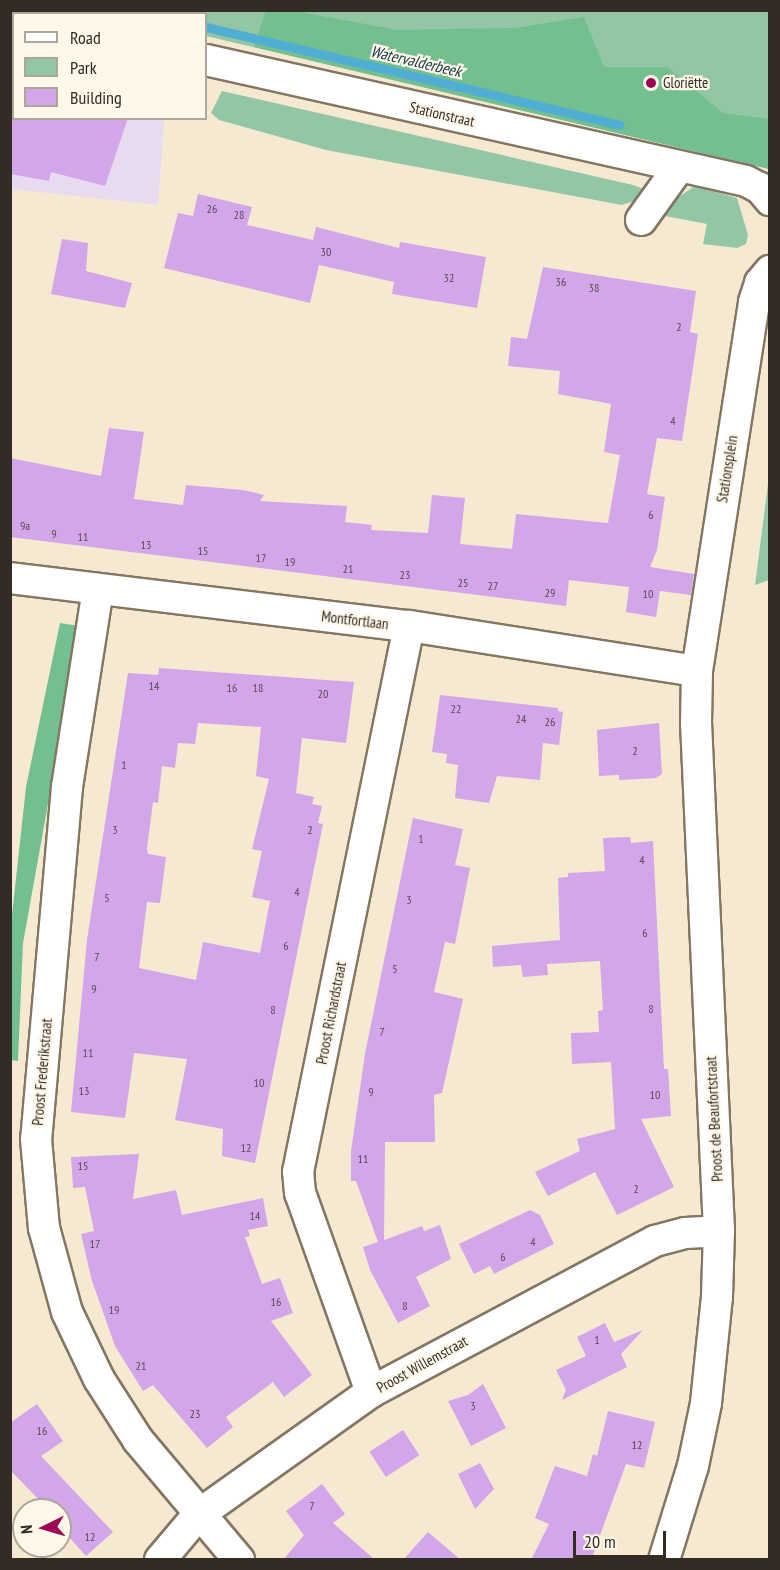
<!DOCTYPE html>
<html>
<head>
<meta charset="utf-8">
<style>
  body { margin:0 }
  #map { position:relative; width:780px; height:1570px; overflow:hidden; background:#f6e9d2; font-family:"PT Sans Narrow",sans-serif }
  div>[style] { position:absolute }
  .commercial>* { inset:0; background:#e8dbef }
  .green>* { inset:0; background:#92c6a4 }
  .forest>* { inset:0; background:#73bf8f }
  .stream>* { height:9px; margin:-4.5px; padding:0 4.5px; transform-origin:4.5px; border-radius:4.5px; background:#51aed3 }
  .building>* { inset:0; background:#d2a6e8; transform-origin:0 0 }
  .roads { filter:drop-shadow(2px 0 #837763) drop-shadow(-2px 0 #837763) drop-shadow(0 2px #837763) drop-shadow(0 -2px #837763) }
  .minor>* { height:30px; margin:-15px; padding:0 15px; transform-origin:15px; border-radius:15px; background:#fff }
  .dots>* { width:16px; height:16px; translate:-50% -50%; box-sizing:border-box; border:3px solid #fff7e9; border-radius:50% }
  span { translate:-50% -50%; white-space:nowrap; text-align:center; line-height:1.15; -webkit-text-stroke:4.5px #fff7e9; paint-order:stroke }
  .number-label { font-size:12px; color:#5a4a55 }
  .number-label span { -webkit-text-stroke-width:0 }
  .poi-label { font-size:15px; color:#322c24 }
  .left { translate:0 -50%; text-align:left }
  .street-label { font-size:15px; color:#322c24 }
  .water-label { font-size:16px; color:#0f3949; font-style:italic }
  .frame { position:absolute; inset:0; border:12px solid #322c24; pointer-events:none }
  .legend { position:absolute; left:12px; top:12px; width:195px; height:108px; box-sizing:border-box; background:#fff7e9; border:2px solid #ada69a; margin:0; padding:8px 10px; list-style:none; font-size:18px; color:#322c24 }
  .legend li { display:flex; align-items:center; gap:12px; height:30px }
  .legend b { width:30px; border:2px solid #ada69a }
  .north { position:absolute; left:12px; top:1498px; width:60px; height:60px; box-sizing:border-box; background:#fff7e9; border:2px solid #ada69a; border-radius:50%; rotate:265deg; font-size:16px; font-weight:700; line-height:24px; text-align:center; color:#322c24 }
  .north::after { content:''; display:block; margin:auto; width:21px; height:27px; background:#9d0954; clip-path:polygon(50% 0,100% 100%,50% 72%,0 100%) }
  .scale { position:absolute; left:573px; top:1531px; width:93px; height:27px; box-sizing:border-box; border:3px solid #322c24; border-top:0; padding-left:8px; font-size:18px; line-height:21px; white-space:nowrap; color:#322c24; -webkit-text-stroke:4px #fff7e9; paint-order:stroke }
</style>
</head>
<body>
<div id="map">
  <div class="commercial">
    <div style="clip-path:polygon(11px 11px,172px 11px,14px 14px,14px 118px,164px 119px,158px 205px,11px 189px)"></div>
  </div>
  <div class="green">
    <div style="clip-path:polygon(146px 11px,769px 11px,769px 169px,206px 36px,206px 14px)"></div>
    <div style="clip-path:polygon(222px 91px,633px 185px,641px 188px,643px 198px,622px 205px,326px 150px,219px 120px,211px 113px)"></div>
    <div style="clip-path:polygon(695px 186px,737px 198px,748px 235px,746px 244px,737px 248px,703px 244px,707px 224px,660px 215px,674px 200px)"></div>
    <div style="clip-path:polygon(769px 476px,769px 580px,755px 585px)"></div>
  </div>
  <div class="forest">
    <div style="clip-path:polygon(266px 10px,295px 11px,397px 30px,516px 28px,584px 17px,604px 67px,667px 67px,723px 113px,769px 119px,769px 169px,254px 47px)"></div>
    <div style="clip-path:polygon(60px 623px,80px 626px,23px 943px,18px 1061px,11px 1060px,11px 924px,26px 787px)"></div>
  </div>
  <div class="stream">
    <div style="left:206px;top:27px;width:425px;rotate:13.3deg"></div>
  </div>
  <div class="building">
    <div style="clip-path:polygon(10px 118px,128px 118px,105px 186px,51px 172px,49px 181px,10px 174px)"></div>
    <div style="clip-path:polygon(198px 194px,252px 207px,247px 225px,313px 240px,316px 227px,399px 248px,400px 242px,486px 257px,477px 308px,392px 294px,394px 282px,319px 265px,310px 303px,164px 268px,178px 213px,193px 216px)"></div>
    <div style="clip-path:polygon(62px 239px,88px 243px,86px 271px,132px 283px,125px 308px,51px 294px)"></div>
    <div style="clip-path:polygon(543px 267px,696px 291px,690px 332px,698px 334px,682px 441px,657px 438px,647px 494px,665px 497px,657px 550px,650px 567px,694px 574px,691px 595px,660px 591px,656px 617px,626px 612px,629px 587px,569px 580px,566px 606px,10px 537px,10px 458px,101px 476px,109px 428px,144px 432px,134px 499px,183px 505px,186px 485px,243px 490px,264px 495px,260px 501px,347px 506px,345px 522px,372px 525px,371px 530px,428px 533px,432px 495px,465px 498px,460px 544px,512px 549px,516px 514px,608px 523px,620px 455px,604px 452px,611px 404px,558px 394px,560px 371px,508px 366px,511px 337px,527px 339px)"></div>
    <div style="clip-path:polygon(evenodd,159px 668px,354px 682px,346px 743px,302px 738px,296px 793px,314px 797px,312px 804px,322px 806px,318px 823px,323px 824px,255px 1163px,222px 1156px,223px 1129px,175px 1120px,187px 1059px,134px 1053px,125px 1118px,71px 1112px,87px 940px,128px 673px,158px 675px,159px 668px,198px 723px,261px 727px,256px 776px,269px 779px,252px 849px,262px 851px,252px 897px,270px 901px,260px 953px,203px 942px,196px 980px,139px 968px,147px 902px,160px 903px,166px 857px,148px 854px,147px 848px,153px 802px,158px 803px,162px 766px,175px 768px,178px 743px,195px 744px,198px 723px)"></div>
    <div style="clip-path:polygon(440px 695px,558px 708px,558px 711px,563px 712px,559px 745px,543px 743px,540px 780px,497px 776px,489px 803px,455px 798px,458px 765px,446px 763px,447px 754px,432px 752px)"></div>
    <div style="clip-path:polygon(659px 723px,662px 774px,656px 778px,619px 780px,619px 775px,599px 776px,597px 730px)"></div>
    <div style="clip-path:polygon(413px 818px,463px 829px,455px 865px,470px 868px,455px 944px,445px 942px,434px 992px,463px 999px,442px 1093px,434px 1095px,435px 1142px,385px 1142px,384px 1240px,422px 1226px,424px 1231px,440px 1225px,451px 1259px,416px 1277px,430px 1306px,398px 1323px,370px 1270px,363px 1247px,378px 1242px,356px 1181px,351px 1181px,351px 1151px,365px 1054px)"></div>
    <div style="clip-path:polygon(630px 837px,631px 843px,653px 841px,664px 1069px,668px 1069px,671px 1116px,641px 1119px,674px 1187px,617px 1215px,595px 1172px,548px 1196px,535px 1172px,580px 1151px,577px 1139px,615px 1129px,611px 1062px,572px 1064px,571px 1033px,599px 1032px,598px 1011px,603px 1010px,600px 961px,547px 964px,548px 975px,523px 977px,521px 965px,493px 967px,492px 946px,560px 940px,558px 878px,568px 877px,568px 873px,605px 871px,603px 838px)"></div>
    <div style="clip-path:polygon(139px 1154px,133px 1199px,176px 1190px,182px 1215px,263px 1198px,268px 1226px,248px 1230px,250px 1236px,245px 1237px,262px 1284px,280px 1278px,293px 1313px,271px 1321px,312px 1375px,284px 1397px,273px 1382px,226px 1417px,233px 1427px,207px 1448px,153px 1385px,143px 1391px,115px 1346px,92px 1281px,81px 1234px,94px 1231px,85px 1187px,73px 1188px,71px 1157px)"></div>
    <div style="clip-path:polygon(530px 1210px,540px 1215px,554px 1244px,494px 1274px,490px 1266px,474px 1274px,459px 1244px)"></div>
    <div style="clip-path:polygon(605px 1323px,614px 1342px,643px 1330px,621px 1354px,627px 1367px,562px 1400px,566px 1390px,556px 1370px,586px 1356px,577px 1337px)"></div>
    <div style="clip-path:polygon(483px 1384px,506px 1428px,471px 1446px,448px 1401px,468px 1395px)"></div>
    <div style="clip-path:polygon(37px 1404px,63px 1441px,41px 1456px,113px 1532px,86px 1556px,60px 1527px,60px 1510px,49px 1510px,10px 1470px,10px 1423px)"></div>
    <div style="clip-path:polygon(608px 1411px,655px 1422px,644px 1468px,626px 1464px,591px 1560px,531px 1560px,549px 1524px,535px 1518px,555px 1466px,587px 1476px,593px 1454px,597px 1456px)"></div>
    <div style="left:403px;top:1430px;width:30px;height:40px;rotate:57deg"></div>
    <div style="clip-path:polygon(480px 1463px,494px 1489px,475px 1509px,458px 1474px)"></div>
    <div style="clip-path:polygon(322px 1484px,345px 1514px,333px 1523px,375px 1560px,283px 1560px,304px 1535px,286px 1511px)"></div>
    <div style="clip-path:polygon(428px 1532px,461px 1560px,403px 1560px)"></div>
  </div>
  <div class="roads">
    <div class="minor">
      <div style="left:10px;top:16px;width:4px;rotate:14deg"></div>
      <div style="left:206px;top:60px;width:553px;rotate:12.63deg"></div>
      <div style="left:746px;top:181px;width:16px;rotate:27deg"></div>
      <div style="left:760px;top:188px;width:16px;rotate:50deg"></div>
      <div style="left:641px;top:220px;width:65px;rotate:-54.4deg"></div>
      <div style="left:10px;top:578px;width:402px;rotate:6.9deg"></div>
      <div style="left:409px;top:626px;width:291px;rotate:8.9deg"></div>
      <div style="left:98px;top:589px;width:200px;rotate:98.9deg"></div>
      <div style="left:67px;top:787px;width:353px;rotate:95deg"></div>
      <div style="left:36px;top:1139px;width:89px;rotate:84.9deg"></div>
      <div style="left:44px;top:1228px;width:87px;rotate:74.7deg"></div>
      <div style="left:67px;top:1312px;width:74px;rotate:64.5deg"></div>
      <div style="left:99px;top:1379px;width:72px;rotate:57.4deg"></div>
      <div style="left:138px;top:1440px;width:157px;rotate:49.9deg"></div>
      <div style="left:371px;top:1392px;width:211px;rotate:-109.6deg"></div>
      <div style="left:300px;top:1193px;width:21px;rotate:-95deg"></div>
      <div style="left:298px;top:1172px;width:557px;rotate:-78.51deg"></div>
      <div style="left:160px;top:1560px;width:59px;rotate:-49.8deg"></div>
      <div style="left:198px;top:1515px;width:212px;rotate:-35.4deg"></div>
      <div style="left:371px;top:1392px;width:322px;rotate:-28deg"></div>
      <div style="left:655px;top:1241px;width:31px;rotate:-15deg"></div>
      <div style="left:685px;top:1233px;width:34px;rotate:-3deg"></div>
      <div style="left:664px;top:1560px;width:98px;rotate:-72.9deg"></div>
      <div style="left:693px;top:1466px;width:64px;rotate:-78.3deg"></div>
      <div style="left:706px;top:1403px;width:107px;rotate:-84.1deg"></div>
      <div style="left:717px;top:1297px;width:66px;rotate:-88.3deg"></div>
      <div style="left:719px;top:1231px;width:509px;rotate:-92.59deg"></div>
      <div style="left:696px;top:723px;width:52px;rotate:-88.9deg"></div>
      <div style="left:697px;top:671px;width:373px;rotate:-81.2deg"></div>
      <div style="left:754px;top:302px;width:20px;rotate:-72deg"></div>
      <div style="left:760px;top:283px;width:16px;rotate:-50deg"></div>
    </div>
  </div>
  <div class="dots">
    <div style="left:651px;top:83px;background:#9d0954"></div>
  </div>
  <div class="number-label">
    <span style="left:212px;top:209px">26</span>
    <span style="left:239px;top:215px">28</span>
    <span style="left:326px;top:252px">30</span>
    <span style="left:449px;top:278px">32</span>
    <span style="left:561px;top:282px">36</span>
    <span style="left:594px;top:288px">38</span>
    <span style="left:679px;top:327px">2</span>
    <span style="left:673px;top:421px">4</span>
    <span style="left:651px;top:515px">6</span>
    <span style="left:25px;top:526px">9a</span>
    <span style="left:54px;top:534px">9</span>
    <span style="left:83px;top:537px">11</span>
    <span style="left:146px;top:545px">13</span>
    <span style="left:203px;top:551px">15</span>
    <span style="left:261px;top:558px">17</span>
    <span style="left:290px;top:562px">19</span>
    <span style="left:348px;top:569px">21</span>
    <span style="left:405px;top:575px">23</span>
    <span style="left:463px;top:583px">25</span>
    <span style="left:493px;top:586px">27</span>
    <span style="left:550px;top:593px">29</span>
    <span style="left:648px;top:594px">10</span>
    <span style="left:154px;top:686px">14</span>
    <span style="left:232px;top:688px">16</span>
    <span style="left:258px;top:688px">18</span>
    <span style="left:323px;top:694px">20</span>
    <span style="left:456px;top:709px">22</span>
    <span style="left:521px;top:719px">24</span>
    <span style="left:550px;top:722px">26</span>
    <span style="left:635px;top:751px">2</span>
    <span style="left:124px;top:765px">1</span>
    <span style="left:115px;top:830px">3</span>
    <span style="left:310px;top:830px">2</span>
    <span style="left:421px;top:839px">1</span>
    <span style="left:642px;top:860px">4</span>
    <span style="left:297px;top:892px">4</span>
    <span style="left:107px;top:898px">5</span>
    <span style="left:409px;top:900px">3</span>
    <span style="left:645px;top:933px">6</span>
    <span style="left:286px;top:946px">6</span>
    <span style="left:97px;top:957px">7</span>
    <span style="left:395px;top:969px">5</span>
    <span style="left:94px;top:989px">9</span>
    <span style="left:651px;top:1009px">8</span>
    <span style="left:273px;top:1010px">8</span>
    <span style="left:382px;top:1032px">7</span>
    <span style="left:88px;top:1053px">11</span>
    <span style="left:259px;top:1083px">10</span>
    <span style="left:84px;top:1091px">13</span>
    <span style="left:371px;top:1092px">9</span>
    <span style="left:655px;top:1095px">10</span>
    <span style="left:246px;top:1148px">12</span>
    <span style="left:363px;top:1159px">11</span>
    <span style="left:83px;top:1166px">15</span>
    <span style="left:636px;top:1189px">2</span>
    <span style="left:255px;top:1216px">14</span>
    <span style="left:533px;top:1242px">4</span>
    <span style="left:95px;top:1244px">17</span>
    <span style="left:503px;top:1257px">6</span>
    <span style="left:276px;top:1302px">16</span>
    <span style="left:405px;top:1306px">8</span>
    <span style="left:114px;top:1310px">19</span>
    <span style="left:597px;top:1340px">1</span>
    <span style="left:141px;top:1366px">21</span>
    <span style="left:473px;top:1406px">3</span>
    <span style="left:195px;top:1414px">23</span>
    <span style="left:42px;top:1431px">16</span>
    <span style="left:637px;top:1445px">12</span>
    <span style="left:312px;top:1506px">7</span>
    <span style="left:90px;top:1537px">12</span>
  </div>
  <div class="poi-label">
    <span class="left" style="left:663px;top:83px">Gloriëtte</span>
  </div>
  <div class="street-label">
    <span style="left:442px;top:114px;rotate:13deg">Stationstraat</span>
    <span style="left:727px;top:469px;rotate:-81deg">Stationsplein</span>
    <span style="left:355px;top:620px;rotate:7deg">Montfortlaan</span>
    <span style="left:331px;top:1013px;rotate:-79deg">Proost Richardstraat</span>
    <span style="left:42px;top:1072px;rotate:-85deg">Proost Frederikstraat</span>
    <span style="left:714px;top:1119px;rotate:-93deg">Proost de Beaufortstraat</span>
    <span style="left:422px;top:1364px;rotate:-29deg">Proost Willemstraat</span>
  </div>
  <div class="water-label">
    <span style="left:416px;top:61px;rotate:13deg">Watervalderbeek</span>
  </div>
  <div class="frame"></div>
  <ul class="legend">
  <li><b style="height:8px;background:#fff"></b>Road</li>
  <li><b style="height:16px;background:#92c6a4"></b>Park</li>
  <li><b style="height:16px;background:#d2a6e8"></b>Building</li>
  </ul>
  <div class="north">N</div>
  <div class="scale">20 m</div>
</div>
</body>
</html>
